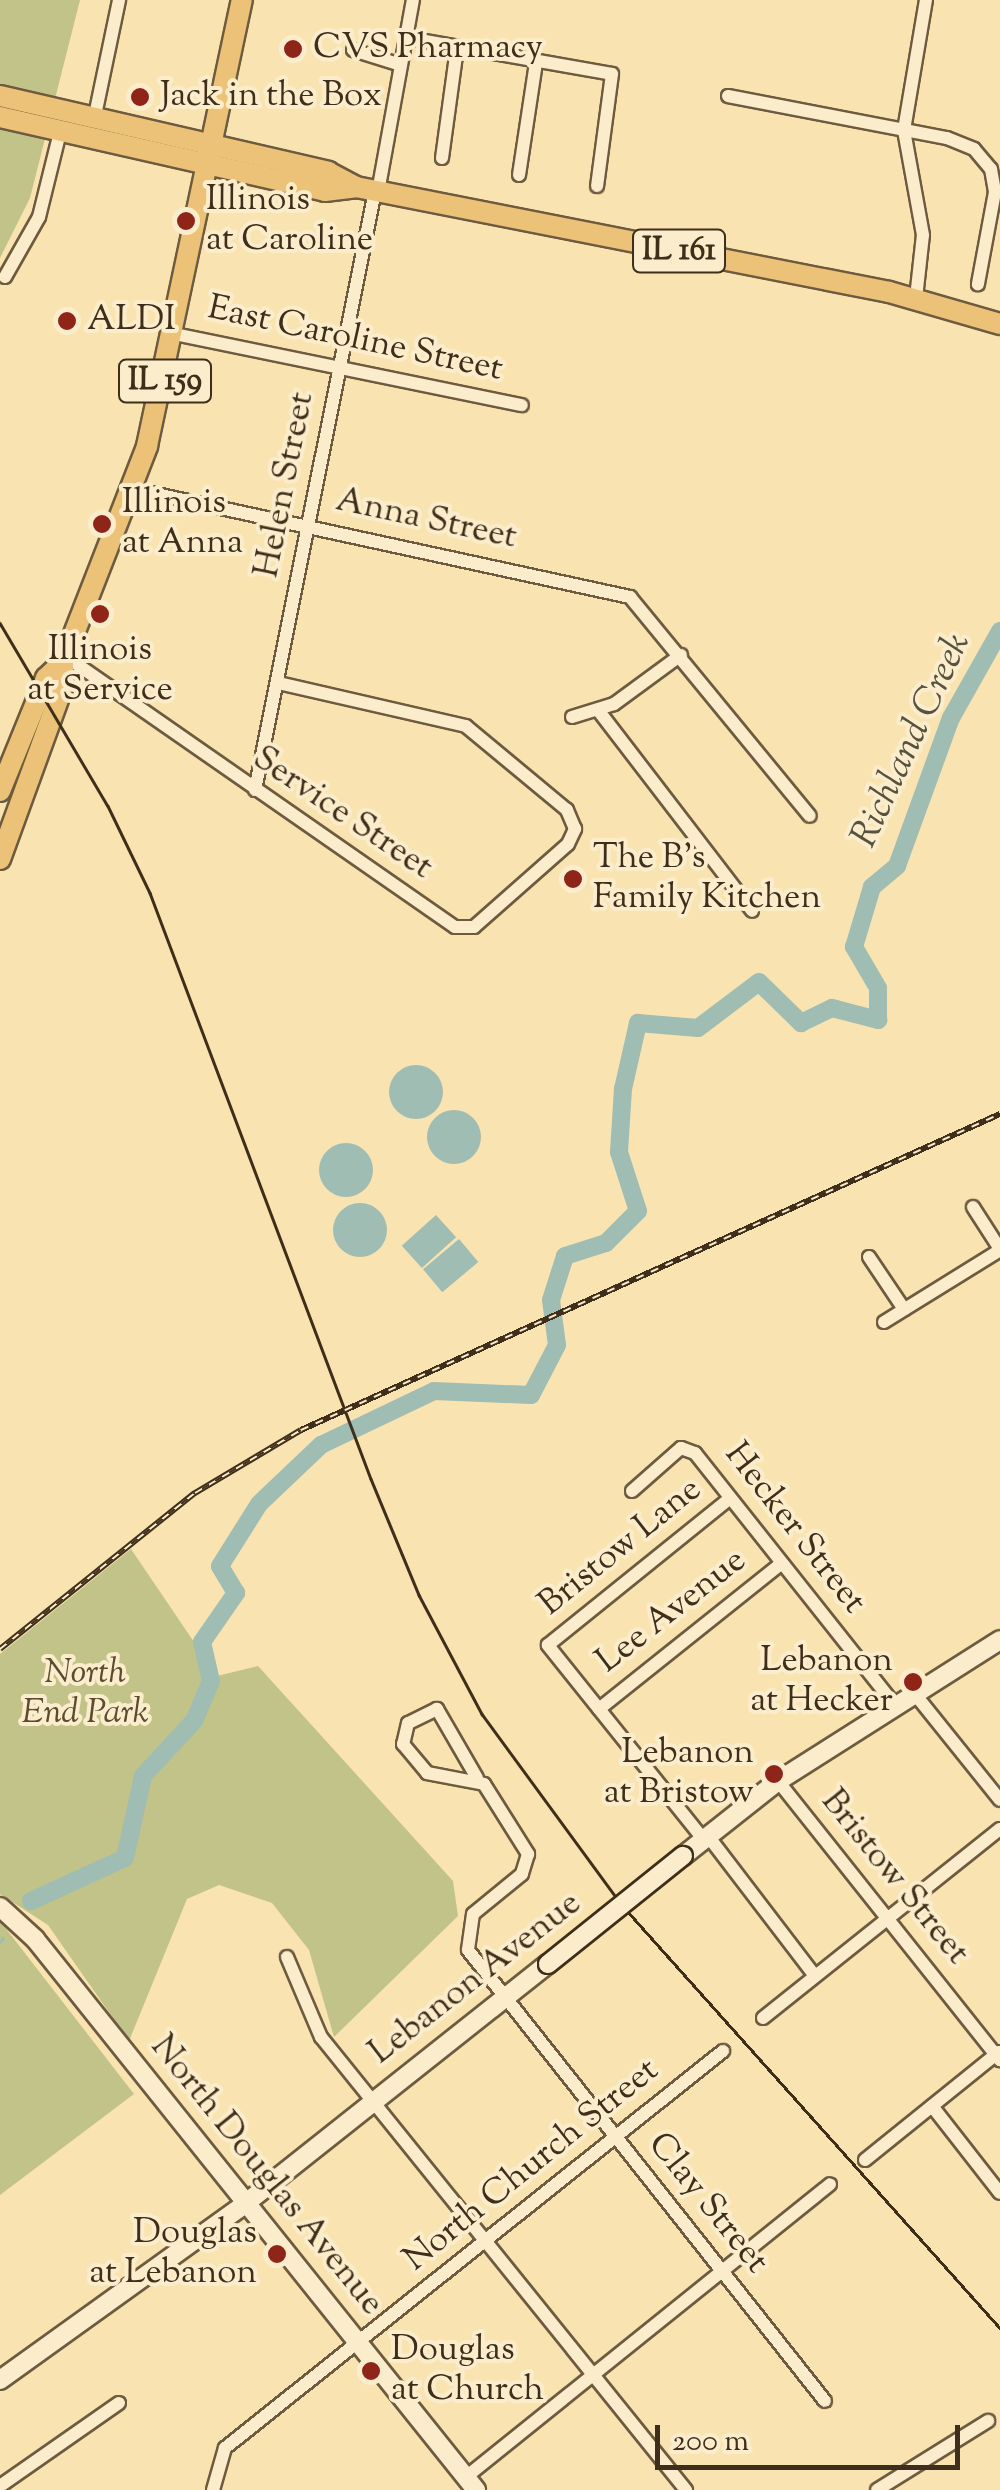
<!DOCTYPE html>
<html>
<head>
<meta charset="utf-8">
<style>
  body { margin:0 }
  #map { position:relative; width:1000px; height:2490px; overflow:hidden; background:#f9e3b1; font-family:"Sorts Mill Goudy",serif }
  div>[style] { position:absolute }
  .green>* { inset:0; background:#c2c388 }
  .water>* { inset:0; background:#9fbdb2; transform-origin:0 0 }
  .round { border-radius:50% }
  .stream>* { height:2.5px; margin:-1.25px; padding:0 1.25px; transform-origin:1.25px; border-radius:1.25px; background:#9fbdb2 }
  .river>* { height:18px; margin:-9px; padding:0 9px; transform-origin:9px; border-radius:9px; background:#9fbdb2 }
  .roads { filter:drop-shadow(2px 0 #6e5b3f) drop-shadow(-2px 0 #6e5b3f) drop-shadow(0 2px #6e5b3f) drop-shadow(0 -2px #6e5b3f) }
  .street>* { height:12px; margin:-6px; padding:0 6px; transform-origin:6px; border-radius:6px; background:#fbedcc }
  .secondary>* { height:18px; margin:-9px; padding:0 9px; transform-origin:9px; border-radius:9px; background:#fbedcc }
  .primary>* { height:20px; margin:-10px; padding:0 10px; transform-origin:10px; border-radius:10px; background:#ecc278 }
  .tram>* { height:2.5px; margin:-1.25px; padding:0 1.25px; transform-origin:1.25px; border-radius:1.25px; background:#3f2e19 }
  .rail>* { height:6px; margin-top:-3px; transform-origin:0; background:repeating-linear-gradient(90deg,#fbedcc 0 8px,#3f2e19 0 16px); box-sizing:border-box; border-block:2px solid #3f2e19 }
  .bridges { filter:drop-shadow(2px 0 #3f2e19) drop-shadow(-2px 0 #3f2e19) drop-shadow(0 2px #3f2e19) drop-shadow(0 -2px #3f2e19) }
  .secondary-bridge>* { height:18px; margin:-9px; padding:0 9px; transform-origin:9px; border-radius:9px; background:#fbedcc }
  .dots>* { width:28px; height:28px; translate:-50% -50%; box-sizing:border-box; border:5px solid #fbedcc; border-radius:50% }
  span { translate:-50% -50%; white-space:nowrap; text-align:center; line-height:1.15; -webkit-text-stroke:8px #fbedcc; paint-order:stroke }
  .shield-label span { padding:2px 8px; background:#fbedcc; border:2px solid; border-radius:8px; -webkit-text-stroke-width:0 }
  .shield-label { font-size:32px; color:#3f2e19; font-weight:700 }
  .poi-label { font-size:35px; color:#3f2e19 }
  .left { translate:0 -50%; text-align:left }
  .right { translate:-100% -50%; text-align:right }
  .street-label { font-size:35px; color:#3f2e19 }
  .park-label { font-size:35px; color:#594c2f; font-style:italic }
  .water-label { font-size:38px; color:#57523f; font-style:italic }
  .scale { position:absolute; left:655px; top:2425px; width:305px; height:45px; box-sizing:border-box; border:5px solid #3f2e19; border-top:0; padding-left:12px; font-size:30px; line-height:35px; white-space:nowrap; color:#3f2e19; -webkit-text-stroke:8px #fbedcc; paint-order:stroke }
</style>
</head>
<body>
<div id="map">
  <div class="green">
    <div style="clip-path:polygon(0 0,80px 0,30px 198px,0 258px)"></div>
    <div style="clip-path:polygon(131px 1549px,217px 1676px,258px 1666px,453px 1881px,458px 1916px,334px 2037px,309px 1950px,272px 1903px,219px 1885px,187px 1899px,129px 2041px,48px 1925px,0 1894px,0 1654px)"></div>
    <div style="clip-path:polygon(0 1921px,134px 2094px,0 2195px)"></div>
  </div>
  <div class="water">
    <div class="round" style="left:389px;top:1065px;width:54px;height:54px"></div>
    <div class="round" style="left:427px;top:1110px;width:54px;height:54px"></div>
    <div class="round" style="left:319px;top:1143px;width:54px;height:54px"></div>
    <div class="round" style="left:333px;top:1203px;width:54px;height:54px"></div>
    <div style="left:436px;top:1215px;width:30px;height:46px;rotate:48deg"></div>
    <div style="left:459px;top:1239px;width:30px;height:47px;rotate:50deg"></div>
  </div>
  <div class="stream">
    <div style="left:0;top:1942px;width:5px;rotate:-53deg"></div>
  </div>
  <div class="river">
    <div style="left:31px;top:1901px;width:103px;rotate:-24.6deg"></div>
    <div style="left:125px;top:1858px;width:84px;rotate:-77.6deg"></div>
    <div style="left:143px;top:1776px;width:75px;rotate:-47.2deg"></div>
    <div style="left:194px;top:1721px;width:43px;rotate:-67deg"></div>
    <div style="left:211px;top:1681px;width:40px;rotate:-103deg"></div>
    <div style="left:202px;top:1642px;width:60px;rotate:-55.2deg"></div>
    <div style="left:236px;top:1593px;width:31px;rotate:-121deg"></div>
    <div style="left:220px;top:1566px;width:73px;rotate:-57.8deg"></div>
    <div style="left:259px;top:1504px;width:86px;rotate:-43.6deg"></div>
    <div style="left:321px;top:1445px;width:125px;rotate:-25.5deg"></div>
    <div style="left:434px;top:1391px;width:97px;rotate:2.4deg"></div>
    <div style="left:531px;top:1395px;width:56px;rotate:-62.5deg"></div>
    <div style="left:557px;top:1345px;width:45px;rotate:-97.6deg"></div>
    <div style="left:551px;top:1300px;width:46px;rotate:-72.3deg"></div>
    <div style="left:565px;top:1256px;width:43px;rotate:-17.6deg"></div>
    <div style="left:606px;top:1243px;width:45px;rotate:-45deg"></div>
    <div style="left:638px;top:1211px;width:62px;rotate:-107.9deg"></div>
    <div style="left:619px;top:1152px;width:63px;rotate:-86.4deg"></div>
    <div style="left:623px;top:1089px;width:68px;rotate:-77.2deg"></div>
    <div style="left:638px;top:1023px;width:60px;rotate:4.8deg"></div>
    <div style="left:698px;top:1028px;width:76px;rotate:-37deg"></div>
    <div style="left:759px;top:982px;width:59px;rotate:44.3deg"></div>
    <div style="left:801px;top:1023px;width:34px;rotate:-26deg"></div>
    <div style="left:832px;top:1008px;width:48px;rotate:14.6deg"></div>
    <div style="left:878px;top:1020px;width:32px;rotate:-90deg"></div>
    <div style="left:878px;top:988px;width:48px;rotate:-120.3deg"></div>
    <div style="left:854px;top:947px;width:63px;rotate:-73.3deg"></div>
    <div style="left:872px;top:887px;width:33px;rotate:-40deg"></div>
    <div style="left:897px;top:866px;width:158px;rotate:-70deg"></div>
    <div style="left:951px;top:718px;width:100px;rotate:-60.6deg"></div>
  </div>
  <div class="roads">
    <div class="street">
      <div style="left:408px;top:38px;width:207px;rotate:10deg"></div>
      <div style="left:612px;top:74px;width:113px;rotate:97.6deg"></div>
      <div style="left:353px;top:50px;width:47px;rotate:17.3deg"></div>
      <div style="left:728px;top:96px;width:223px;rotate:10.9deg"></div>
      <div style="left:947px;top:138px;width:29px;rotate:22deg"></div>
      <div style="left:974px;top:149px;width:26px;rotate:50deg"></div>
      <div style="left:991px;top:169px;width:23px;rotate:80deg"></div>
      <div style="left:995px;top:192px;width:94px;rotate:100.5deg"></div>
      <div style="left:94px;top:120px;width:123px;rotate:-78.2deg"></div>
      <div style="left:442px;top:158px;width:111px;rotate:-82.2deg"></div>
      <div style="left:519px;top:175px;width:114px;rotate:-81.4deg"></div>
      <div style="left:378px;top:192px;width:195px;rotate:-79.7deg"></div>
      <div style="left:5px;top:277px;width:69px;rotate:-60.5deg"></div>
      <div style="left:39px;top:217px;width:88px;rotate:-76.1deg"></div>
      <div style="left:916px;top:298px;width:63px;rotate:-83.7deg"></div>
      <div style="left:923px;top:235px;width:107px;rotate:-100.3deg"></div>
      <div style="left:904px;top:130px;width:132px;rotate:-80.4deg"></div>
      <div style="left:175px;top:334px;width:354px;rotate:11.6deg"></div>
      <div style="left:133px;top:489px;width:509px;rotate:12.26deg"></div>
      <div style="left:630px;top:597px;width:283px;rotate:50.6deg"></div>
      <div style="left:65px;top:656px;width:475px;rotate:34.8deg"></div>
      <div style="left:455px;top:927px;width:19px"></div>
      <div style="left:474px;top:927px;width:125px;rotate:-41.4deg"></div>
      <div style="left:568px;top:844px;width:17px;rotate:-65deg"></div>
      <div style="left:575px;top:829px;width:21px;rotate:-113deg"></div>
      <div style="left:567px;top:810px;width:131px;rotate:-140.3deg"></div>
      <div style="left:466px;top:726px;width:193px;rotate:-167.1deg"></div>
      <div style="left:598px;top:710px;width:253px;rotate:52.5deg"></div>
      <div style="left:572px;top:717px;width:44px;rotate:-17.2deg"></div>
      <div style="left:614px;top:704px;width:83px;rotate:-36.2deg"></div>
      <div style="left:255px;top:790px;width:611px;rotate:-78.67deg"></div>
      <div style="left:973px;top:1207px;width:50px;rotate:57.3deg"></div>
      <div style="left:869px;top:1257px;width:63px;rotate:56.1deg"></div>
      <div style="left:884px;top:1322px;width:137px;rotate:-31.8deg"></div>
      <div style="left:632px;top:1491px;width:65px;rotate:-41.3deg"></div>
      <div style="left:681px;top:1448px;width:15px;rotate:20deg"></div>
      <div style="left:695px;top:1453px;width:322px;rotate:51.6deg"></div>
      <div style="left:914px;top:1693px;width:137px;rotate:51.2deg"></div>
      <div style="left:599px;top:1709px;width:234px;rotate:-38.6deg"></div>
      <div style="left:477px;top:1778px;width:80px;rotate:-120.1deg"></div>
      <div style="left:437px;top:1709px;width:32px;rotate:154deg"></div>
      <div style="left:408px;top:1723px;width:22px;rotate:103deg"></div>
      <div style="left:403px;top:1744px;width:38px;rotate:50deg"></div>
      <div style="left:427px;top:1773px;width:58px;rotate:10.9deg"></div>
      <div style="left:484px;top:1784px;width:83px;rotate:57.8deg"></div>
      <div style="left:528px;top:1854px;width:21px;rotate:107deg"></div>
      <div style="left:522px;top:1874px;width:63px;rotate:140.8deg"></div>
      <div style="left:473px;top:1914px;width:36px;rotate:98deg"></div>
      <div style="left:468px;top:1950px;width:575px;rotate:51.64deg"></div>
      <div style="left:778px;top:1781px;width:357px;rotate:51.5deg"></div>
      <div style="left:708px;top:1836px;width:176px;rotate:52.6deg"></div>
      <div style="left:704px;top:1840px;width:250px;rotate:-128.7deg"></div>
      <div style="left:548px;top:1645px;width:234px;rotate:-38.9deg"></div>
      <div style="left:287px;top:1957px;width:87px;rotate:67deg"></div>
      <div style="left:321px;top:2037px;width:582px;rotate:51.14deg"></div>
      <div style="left:763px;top:2018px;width:303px;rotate:-38.6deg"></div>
      <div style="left:932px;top:2106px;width:110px;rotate:52deg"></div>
      <div style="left:865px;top:2160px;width:172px;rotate:-38.9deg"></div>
      <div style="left:466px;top:2477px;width:467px;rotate:-38.8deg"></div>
      <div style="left:0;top:2486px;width:145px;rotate:-34.9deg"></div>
      <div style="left:213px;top:2490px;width:44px;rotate:-74.1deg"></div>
      <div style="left:225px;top:2448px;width:637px;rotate:-38.56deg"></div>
      <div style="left:877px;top:2490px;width:131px;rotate:-31.9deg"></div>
    </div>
    <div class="secondary">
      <div style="left:683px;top:1856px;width:121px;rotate:-38.3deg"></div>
      <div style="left:778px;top:1781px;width:263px;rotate:-32.4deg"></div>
      <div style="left:0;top:1907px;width:47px;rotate:42.4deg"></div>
      <div style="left:35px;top:1939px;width:706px;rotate:51.33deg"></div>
      <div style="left:0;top:2380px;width:303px;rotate:-35.7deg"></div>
      <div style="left:246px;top:2203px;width:385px;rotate:-38.4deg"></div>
    </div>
    <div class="primary">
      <div style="left:0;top:96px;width:337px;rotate:13deg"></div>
      <div style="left:328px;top:172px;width:32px;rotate:28deg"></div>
      <div style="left:356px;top:187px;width:543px;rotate:11.14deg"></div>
      <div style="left:889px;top:292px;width:116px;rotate:16.1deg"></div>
      <div style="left:0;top:117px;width:333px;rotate:12.8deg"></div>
      <div style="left:325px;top:191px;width:31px;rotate:-7deg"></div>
      <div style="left:0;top:791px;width:122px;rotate:-67.8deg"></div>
      <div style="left:46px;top:678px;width:23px;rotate:-43deg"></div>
      <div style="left:0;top:859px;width:184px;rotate:-70deg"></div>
      <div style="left:63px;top:686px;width:24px;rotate:-90deg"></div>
      <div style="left:63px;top:662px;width:232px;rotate:-68.7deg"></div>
      <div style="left:147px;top:446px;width:456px;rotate:-78deg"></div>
    </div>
  </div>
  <div class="tram">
    <div style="left:0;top:623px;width:212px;rotate:59.5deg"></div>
    <div style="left:108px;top:806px;width:97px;rotate:64.2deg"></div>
    <div style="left:150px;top:893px;width:626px;rotate:69.34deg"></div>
    <div style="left:371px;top:1479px;width:126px;rotate:67.5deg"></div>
    <div style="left:419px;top:1595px;width:135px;rotate:62.1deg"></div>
    <div style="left:482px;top:1714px;width:235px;rotate:53.8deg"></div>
    <div style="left:621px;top:1904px;width:569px;rotate:48.21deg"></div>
  </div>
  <div class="rail">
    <div style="left:0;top:1649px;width:250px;rotate:-38.7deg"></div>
    <div style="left:195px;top:1493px;width:123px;rotate:-30.7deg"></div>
    <div style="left:301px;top:1430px;width:767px;rotate:-24.33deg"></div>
  </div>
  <div class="bridges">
    <div class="secondary-bridge">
      <div style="left:548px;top:1964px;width:173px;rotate:-38.7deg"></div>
    </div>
  </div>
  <div class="dots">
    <div style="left:293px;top:49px;background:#8f2418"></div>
    <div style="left:140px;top:97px;background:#8f2418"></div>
    <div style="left:186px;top:221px;background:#8f2418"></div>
    <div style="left:67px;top:321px;background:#8f2418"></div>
    <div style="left:102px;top:524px;background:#8f2418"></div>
    <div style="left:100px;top:614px;background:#8f2418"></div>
    <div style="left:573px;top:879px;background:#8f2418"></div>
    <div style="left:913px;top:1682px;background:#8f2418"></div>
    <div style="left:774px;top:1774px;background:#8f2418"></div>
    <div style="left:277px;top:2254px;background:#8f2418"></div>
    <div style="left:371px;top:2371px;background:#8f2418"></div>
  </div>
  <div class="shield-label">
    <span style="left:679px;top:251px">IL 161</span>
    <span style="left:165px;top:381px">IL 159</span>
  </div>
  <div class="poi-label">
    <span class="left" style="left:313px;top:49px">CVS Pharmacy</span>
    <span class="left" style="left:160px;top:97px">Jack in the Box</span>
    <span class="left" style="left:206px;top:221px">Illinois<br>at Caroline</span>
    <span class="left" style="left:87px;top:321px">ALDI</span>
    <span class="left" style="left:122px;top:524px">Illinois<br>at Anna</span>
    <span style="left:100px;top:671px">Illinois<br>at Service</span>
    <span class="left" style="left:593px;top:879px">The B's<br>Family Kitchen</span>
    <span class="right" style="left:893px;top:1682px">Lebanon<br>at Hecker</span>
    <span class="right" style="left:754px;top:1774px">Lebanon<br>at Bristow</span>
    <span class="right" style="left:257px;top:2254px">Douglas<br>at Lebanon</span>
    <span class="left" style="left:391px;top:2371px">Douglas<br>at Church</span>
  </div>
  <div class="street-label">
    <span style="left:355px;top:340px;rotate:12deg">East Caroline Street</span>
    <span style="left:286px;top:485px;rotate:-79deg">Helen Street</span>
    <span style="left:426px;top:520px;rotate:12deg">Anna Street</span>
    <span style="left:342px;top:814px;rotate:34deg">Service Street</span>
    <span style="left:794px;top:1529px;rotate:52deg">Hecker Street</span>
    <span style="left:621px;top:1548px;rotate:-39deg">Bristow Lane</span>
    <span style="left:672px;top:1612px;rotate:-38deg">Lee Avenue</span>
    <span style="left:894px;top:1878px;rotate:51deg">Bristow Street</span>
    <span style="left:476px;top:1979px;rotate:-38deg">Lebanon Avenue</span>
    <span style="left:532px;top:2166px;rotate:-39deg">North Church Street</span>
    <span style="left:266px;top:2176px;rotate:51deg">North Douglas Avenue</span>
    <span style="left:707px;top:2204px;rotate:51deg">Clay Street</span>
  </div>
  <div class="park-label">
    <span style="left:85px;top:1694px">North<br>End Park</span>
  </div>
  <div class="water-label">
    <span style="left:913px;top:741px;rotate:-65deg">Richland Creek</span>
  </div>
  <div class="scale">200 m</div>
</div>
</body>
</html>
